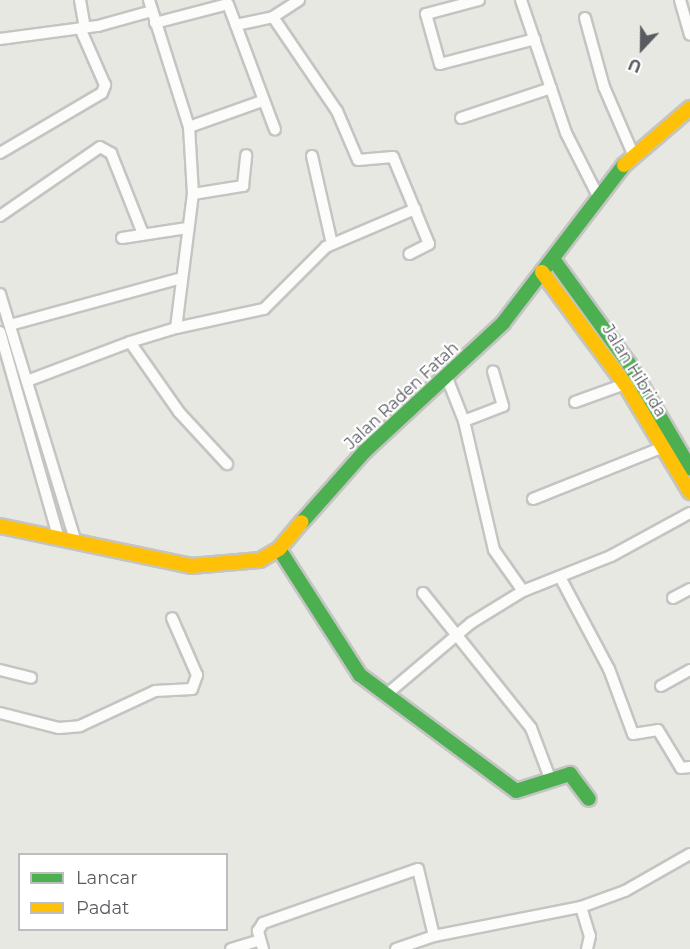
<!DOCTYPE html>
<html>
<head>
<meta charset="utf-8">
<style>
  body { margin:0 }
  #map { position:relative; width:690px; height:949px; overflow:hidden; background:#e8e8e3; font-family:Montserrat,sans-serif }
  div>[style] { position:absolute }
  .roads { filter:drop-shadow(2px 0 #c4c5c3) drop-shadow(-2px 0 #c4c5c3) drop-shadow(0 2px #c4c5c3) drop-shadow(0 -2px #c4c5c3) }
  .street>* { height:10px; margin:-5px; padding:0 5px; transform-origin:5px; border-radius:5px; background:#fcfcfb }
  .fast>* { height:14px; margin:-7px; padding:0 7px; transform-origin:7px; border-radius:7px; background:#4caf50 }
  .slow>* { height:14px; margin:-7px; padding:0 7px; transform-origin:7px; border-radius:7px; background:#ffc107 }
  span { translate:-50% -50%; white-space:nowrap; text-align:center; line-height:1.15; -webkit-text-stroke:4.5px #fff; paint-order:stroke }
  .street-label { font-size:16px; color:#585b60 }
  .legend { position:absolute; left:18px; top:853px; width:210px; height:78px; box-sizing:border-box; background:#fff; border:2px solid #bcbdbf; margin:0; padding:8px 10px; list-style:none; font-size:18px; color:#585b60 }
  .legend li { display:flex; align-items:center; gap:12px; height:30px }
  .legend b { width:30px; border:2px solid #bcbdbf }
  .north { position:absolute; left:612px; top:18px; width:60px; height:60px; -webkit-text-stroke:4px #fff; paint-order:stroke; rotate:202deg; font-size:16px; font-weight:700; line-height:24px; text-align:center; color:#585b60 }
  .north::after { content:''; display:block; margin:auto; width:21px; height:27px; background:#585b60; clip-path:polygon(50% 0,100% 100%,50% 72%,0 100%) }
</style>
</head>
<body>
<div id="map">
  <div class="roads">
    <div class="street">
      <div style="left:80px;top:0;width:27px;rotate:80deg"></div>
      <div style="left:479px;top:0;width:55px;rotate:165.2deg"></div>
      <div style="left:426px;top:14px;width:52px;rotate:74.4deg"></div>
      <div style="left:440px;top:64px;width:98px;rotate:-14.7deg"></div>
      <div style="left:521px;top:0;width:140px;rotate:71.3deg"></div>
      <div style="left:566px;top:133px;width:71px;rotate:63.1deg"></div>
      <div style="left:680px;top:0;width:36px;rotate:74deg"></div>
      <div style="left:273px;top:17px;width:114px;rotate:55.8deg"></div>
      <div style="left:337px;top:111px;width:53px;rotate:66.8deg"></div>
      <div style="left:358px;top:160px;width:35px;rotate:-5deg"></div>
      <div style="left:393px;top:157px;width:94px;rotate:67.5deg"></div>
      <div style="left:429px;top:244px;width:22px;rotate:153deg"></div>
      <div style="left:585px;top:18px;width:72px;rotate:74.6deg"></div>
      <div style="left:604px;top:87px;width:73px;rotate:66.6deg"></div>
      <div style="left:155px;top:23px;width:75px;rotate:-14.6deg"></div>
      <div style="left:228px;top:4px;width:134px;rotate:69.5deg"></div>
      <div style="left:236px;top:25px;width:38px;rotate:-12deg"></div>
      <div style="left:273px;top:17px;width:31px;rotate:-33deg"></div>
      <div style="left:0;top:39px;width:99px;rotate:-7.6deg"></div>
      <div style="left:98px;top:26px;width:56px;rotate:-15.5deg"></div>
      <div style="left:461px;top:118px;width:95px;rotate:-18.4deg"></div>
      <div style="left:189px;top:127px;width:77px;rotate:-19.6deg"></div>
      <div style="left:0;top:153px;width:118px;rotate:-30.5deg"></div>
      <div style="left:102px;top:93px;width:9px;rotate:-69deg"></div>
      <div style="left:105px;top:85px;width:62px;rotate:-113.7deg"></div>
      <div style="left:312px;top:156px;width:90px;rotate:77.2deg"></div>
      <div style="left:193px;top:194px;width:51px;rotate:-9.1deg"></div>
      <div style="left:243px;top:186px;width:31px;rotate:-84deg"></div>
      <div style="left:0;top:216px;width:121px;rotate:-34.6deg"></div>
      <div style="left:100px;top:147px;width:13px;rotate:29deg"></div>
      <div style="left:111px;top:153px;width:87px;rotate:68.4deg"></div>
      <div style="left:122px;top:238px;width:66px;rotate:-8.7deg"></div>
      <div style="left:0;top:294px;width:260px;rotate:73deg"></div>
      <div style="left:10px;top:325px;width:178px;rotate:-15.3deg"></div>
      <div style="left:176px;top:328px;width:90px;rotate:-12.2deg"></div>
      <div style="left:264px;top:309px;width:88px;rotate:-45deg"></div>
      <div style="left:326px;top:247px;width:97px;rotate:-23.1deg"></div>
      <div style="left:0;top:332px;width:215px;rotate:74.1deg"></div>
      <div style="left:130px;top:342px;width:48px;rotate:-16.9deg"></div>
      <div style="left:176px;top:328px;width:135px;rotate:-82.8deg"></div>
      <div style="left:193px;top:194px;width:67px;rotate:-93.4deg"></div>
      <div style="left:189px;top:127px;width:133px;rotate:-107.5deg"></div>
      <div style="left:447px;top:378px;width:46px;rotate:68.4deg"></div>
      <div style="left:464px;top:421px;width:132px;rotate:76.9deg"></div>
      <div style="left:494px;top:550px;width:50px;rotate:54.7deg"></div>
      <div style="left:27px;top:381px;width:110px;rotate:-20.7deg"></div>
      <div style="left:130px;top:342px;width:85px;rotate:55deg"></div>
      <div style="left:179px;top:412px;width:71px;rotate:47.3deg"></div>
      <div style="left:575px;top:402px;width:53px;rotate:-19.8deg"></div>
      <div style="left:464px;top:421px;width:42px;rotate:-21deg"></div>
      <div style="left:503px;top:406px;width:36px;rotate:-106deg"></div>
      <div style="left:533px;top:499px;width:138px;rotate:-21.7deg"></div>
      <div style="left:560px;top:577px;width:104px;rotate:62deg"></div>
      <div style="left:609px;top:669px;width:69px;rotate:69.7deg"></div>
      <div style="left:633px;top:734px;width:25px;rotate:-9deg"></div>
      <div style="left:658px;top:730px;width:44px;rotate:58.8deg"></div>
      <div style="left:681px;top:768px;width:9px;rotate:-6deg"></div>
      <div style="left:423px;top:593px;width:173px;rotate:51.3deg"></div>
      <div style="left:531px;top:728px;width:57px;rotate:69.3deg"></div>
      <div style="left:673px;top:598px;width:19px;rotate:-28deg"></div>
      <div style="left:0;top:670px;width:32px;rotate:14deg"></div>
      <div style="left:661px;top:686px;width:33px;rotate:-29deg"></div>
      <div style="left:387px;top:694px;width:110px;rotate:-40.2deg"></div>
      <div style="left:471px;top:623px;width:61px;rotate:-31.6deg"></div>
      <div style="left:523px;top:591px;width:95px;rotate:-21.7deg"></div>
      <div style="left:611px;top:556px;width:90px;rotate:-28.6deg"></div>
      <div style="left:0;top:713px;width:61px;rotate:14.3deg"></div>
      <div style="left:59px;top:728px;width:21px;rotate:-5deg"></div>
      <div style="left:80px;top:726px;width:83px;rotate:-25deg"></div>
      <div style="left:155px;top:691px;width:37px;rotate:-3deg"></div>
      <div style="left:192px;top:689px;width:15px;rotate:-70deg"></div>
      <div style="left:197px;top:675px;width:62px;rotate:-113.7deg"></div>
      <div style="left:581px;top:907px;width:30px;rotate:73deg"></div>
      <div style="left:590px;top:936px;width:13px;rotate:103deg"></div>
      <div style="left:231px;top:949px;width:30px;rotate:-17deg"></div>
      <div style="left:263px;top:949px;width:19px;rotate:-106deg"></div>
      <div style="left:258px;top:931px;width:9px;rotate:-58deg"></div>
      <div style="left:263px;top:923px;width:164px;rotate:-19.2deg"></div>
      <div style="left:418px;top:869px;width:69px;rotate:76.6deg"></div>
      <div style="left:396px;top:949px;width:40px;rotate:-18.9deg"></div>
      <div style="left:434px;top:936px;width:150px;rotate:-11.2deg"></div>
      <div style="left:581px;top:907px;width:47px;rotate:-20deg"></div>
      <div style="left:625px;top:891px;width:75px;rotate:-29.6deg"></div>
    </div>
    <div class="fast">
      <div style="left:553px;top:259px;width:130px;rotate:54.1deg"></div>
      <div style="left:629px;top:364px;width:121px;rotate:59.6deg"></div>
      <div style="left:302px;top:522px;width:95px;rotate:-48.4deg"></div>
      <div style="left:365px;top:451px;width:188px;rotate:-42.8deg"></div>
      <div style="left:503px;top:323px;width:199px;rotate:-52.6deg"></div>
      <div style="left:279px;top:549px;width:150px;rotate:57.3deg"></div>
      <div style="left:360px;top:675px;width:194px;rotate:36.6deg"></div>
      <div style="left:516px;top:791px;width:57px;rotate:-17.5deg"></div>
      <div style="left:570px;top:774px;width:31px;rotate:53deg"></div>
    </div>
    <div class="slow">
      <div style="left:624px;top:165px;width:87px;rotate:-40.8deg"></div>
      <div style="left:542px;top:272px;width:139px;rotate:53.5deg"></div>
      <div style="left:625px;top:384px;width:126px;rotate:59deg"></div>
      <div style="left:0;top:526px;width:195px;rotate:11.8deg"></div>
      <div style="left:191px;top:566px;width:69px;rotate:-5deg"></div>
      <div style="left:260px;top:560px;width:22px;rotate:-30deg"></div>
      <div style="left:279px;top:549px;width:35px;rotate:-50deg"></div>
    </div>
  </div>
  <div class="street-label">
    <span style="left:634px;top:371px;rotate:58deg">Jalan Hibrida</span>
    <span style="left:402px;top:396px;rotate:-43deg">Jalan Raden Fatah</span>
  </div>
  <ul class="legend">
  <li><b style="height:8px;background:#4caf50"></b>Lancar</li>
  <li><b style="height:8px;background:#ffc107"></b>Padat</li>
  </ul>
  <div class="north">U</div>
</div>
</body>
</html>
